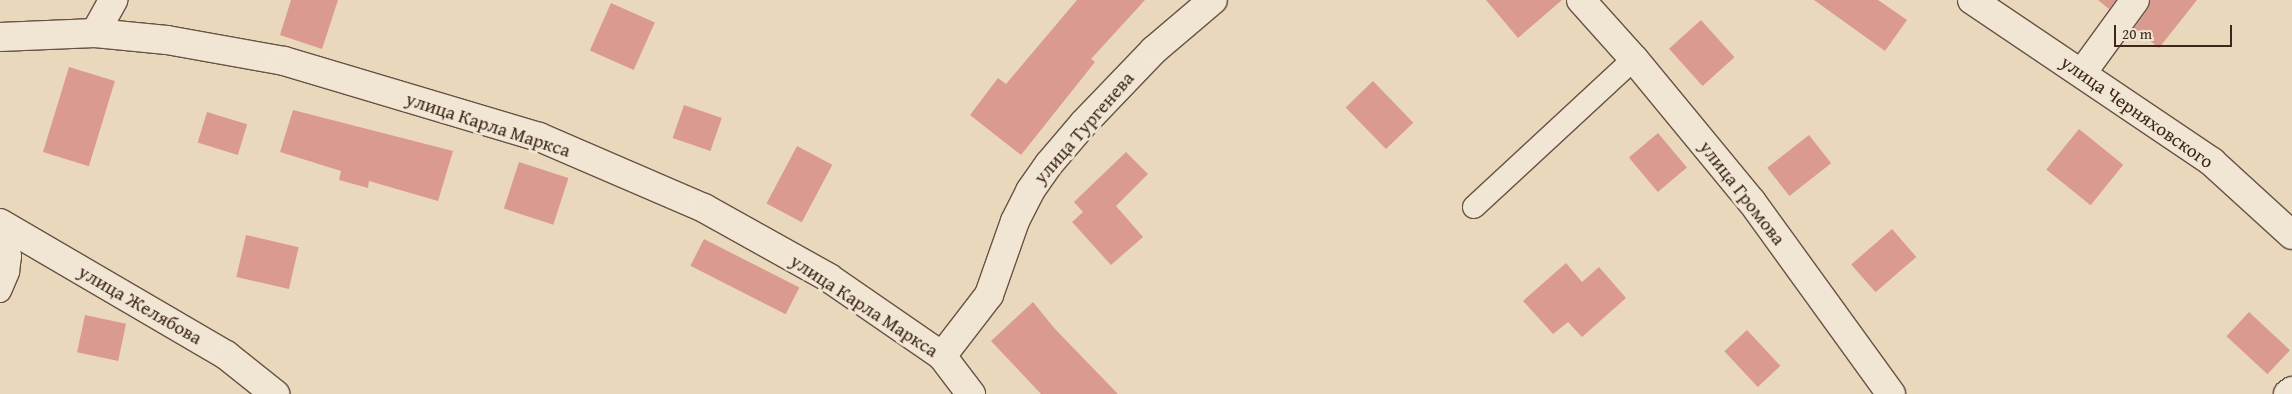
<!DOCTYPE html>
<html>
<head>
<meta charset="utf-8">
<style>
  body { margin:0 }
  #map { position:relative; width:2292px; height:394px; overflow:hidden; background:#ead8bd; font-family:"Gentium Book Plus",serif }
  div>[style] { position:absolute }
  .building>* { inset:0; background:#db9a8e; transform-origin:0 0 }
  .roads { filter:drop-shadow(1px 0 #695244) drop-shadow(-1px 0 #695244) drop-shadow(0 1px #695244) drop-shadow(0 -1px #695244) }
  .service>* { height:22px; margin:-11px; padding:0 11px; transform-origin:11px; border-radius:11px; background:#f1e6d4 }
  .minor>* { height:28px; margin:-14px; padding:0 14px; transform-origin:14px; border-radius:14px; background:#f1e6d4 }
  span { translate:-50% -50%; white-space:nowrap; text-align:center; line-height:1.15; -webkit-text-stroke:5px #f1e6d4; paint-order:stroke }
  .street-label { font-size:19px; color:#3e261b }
  .scale { position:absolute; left:2114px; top:25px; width:118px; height:22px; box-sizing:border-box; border:2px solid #3e261b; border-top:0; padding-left:6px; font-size:15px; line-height:18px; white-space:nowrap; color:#3e261b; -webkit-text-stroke:4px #f1e6d4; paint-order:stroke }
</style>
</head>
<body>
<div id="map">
  <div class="building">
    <div style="clip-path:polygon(291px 0,338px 0,322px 49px,280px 35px)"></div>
    <div style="clip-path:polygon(1077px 0,1145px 0,1091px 59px,1095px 62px,1021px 155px,970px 115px,998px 78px,1006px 84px)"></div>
    <div style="clip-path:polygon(1486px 0,1562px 0,1518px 38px)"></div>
    <div style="clip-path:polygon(1814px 0,1878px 0,1907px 20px,1885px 51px)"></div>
    <div style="clip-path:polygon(2098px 0,2116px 0,2109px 9px)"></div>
    <div style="clip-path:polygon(2150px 0,2197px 0,2159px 48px,2134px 28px,2148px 9px)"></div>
    <div style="left:611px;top:3px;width:48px;height:52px;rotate:24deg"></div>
    <div style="left:1701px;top:20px;width:50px;height:43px;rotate:48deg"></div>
    <div style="left:69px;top:67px;width:48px;height:89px;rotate:17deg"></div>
    <div style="left:1373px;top:81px;width:58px;height:38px;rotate:46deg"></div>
    <div style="left:684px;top:105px;width:40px;height:35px;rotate:19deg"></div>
    <div style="clip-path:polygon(293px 110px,453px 151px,438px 201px,369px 181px,368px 188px,339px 180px,341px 171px,280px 152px)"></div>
    <div style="left:207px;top:112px;width:42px;height:32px;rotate:17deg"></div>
    <div style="left:2079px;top:129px;width:57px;height:52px;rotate:39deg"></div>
    <div style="left:1658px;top:133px;width:45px;height:38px;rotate:50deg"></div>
    <div style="left:1809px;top:135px;width:36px;height:53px;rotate:52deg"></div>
    <div style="left:797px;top:146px;width:40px;height:65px;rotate:28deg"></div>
    <div style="clip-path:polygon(1126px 152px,1148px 174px,1116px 206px,1143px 237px,1111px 265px,1072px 222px,1083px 212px,1074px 202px)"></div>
    <div style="left:519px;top:162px;width:52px;height:49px;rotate:18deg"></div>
    <div style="left:1892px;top:229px;width:37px;height:54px;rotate:49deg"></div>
    <div style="left:246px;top:235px;width:54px;height:43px;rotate:13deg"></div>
    <div style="left:704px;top:239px;width:107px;height:30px;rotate:27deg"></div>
    <div style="clip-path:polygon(1566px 263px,1582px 282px,1599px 267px,1626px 298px,1582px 337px,1568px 322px,1553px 334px,1523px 301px)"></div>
    <div style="clip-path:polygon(1033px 302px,1055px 329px,1118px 394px,1041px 394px,991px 341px)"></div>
    <div style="left:2249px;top:312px;width:56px;height:33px;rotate:43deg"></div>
    <div style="left:85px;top:315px;width:42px;height:38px;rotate:12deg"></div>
    <div style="left:1747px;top:330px;width:49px;height:31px;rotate:47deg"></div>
  </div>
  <div class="roads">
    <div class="service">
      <div style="left:1474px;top:207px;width:218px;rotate:-42.8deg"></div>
      <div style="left:0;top:291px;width:21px;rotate:-67deg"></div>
      <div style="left:8px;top:272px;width:16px;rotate:-83deg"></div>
      <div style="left:10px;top:256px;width:31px;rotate:-101deg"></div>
    </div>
    <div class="minor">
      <div style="left:1581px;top:0;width:79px;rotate:48.1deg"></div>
      <div style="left:1634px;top:59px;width:185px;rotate:50.5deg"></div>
      <div style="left:1752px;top:202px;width:237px;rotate:54.1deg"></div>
      <div style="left:1972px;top:0;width:290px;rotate:34deg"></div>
      <div style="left:2212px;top:162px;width:108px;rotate:42.4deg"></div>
      <div style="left:95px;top:33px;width:38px;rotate:-61deg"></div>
      <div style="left:0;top:37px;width:95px;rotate:-2.4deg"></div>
      <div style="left:95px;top:33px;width:72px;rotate:5.6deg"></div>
      <div style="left:167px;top:40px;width:119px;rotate:10.2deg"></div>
      <div style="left:284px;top:61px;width:266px;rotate:16.6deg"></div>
      <div style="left:539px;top:137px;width:180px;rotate:23.3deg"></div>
      <div style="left:704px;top:208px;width:143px;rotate:29.2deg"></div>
      <div style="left:829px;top:278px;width:137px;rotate:34.6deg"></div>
      <div style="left:942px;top:356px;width:48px;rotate:52.7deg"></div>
      <div style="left:2082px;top:73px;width:90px;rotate:-54deg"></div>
      <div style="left:0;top:223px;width:262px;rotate:30.3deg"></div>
      <div style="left:226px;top:355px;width:63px;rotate:38.5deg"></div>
      <div style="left:942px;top:356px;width:77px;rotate:-52.4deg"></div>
      <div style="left:989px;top:295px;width:78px;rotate:-70.6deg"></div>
      <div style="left:1015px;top:221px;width:34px;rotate:-63deg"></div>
      <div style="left:1030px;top:191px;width:33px;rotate:-55deg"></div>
      <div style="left:1049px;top:164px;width:54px;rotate:-49.5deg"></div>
      <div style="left:1084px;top:123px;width:101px;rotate:-46.2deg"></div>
      <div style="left:1154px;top:50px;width:77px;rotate:-40.3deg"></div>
      <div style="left:2288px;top:394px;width:5px;rotate:-37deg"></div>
    </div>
  </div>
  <div class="street-label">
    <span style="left:2137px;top:112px;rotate:35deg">улица Черняховского</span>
    <span style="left:488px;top:125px;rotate:18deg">улица Карла Маркса</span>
    <span style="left:1084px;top:128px;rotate:-49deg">улица Тургенева</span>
    <span style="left:1742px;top:193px;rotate:52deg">улица Громова</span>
    <span style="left:140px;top:305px;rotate:30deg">улица Желябова</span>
    <span style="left:864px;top:306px;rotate:33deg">улица Карла Маркса</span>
  </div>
  <div class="scale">20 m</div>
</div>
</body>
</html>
